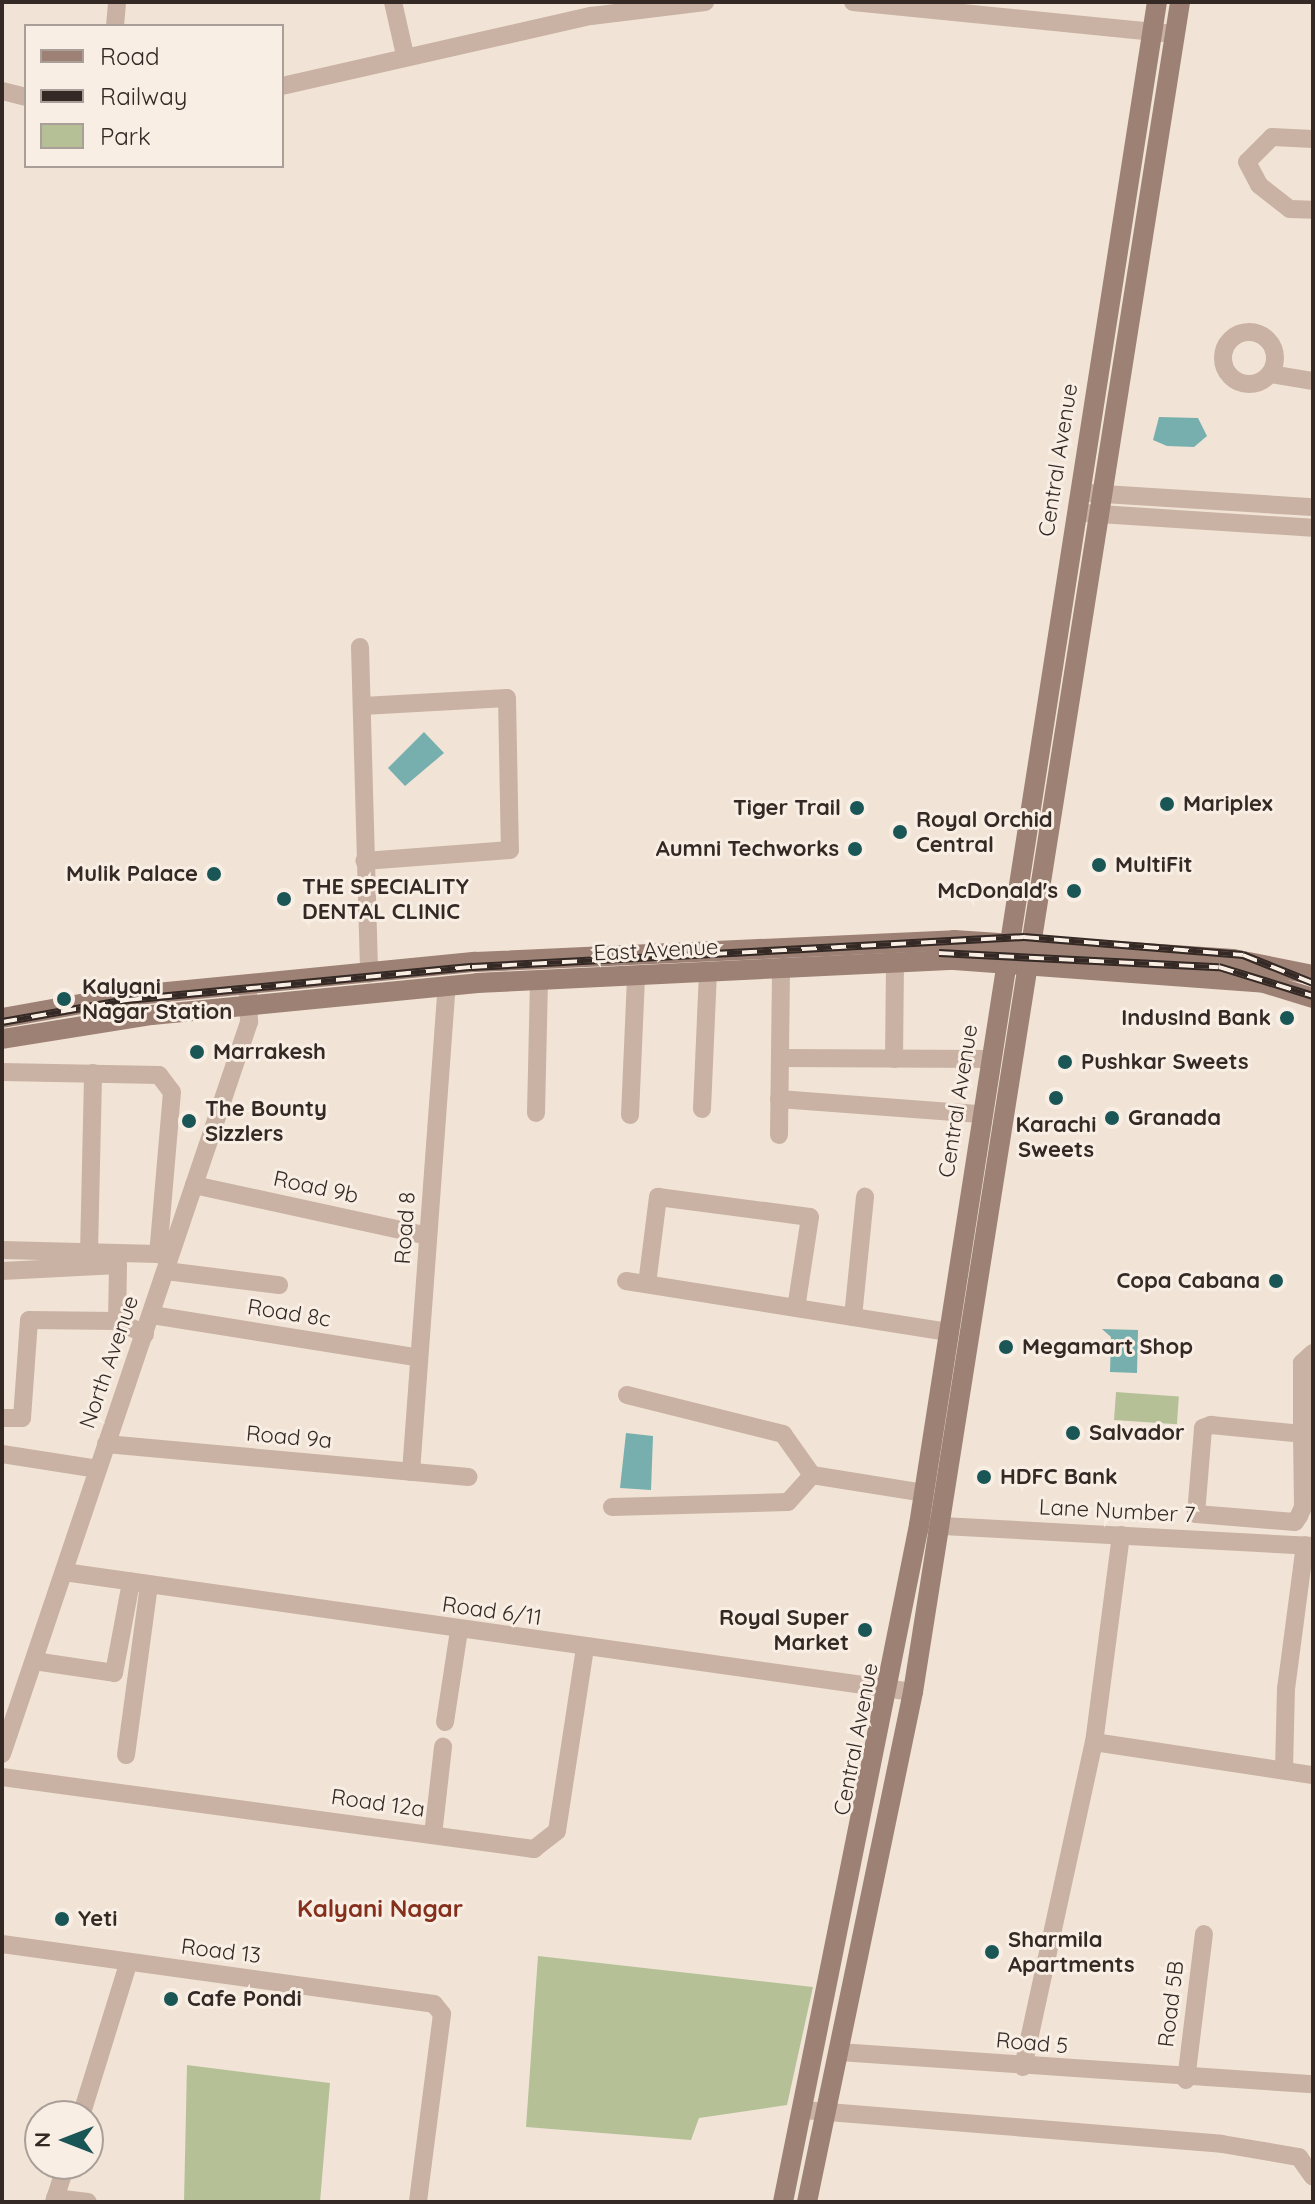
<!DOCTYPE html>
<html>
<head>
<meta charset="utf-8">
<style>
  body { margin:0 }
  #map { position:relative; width:1315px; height:2204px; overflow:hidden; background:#f1e4d7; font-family:Quicksand,sans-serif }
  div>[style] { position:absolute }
  .green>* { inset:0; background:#b5c097; transform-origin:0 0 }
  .water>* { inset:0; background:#76afae }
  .street>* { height:18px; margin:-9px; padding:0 9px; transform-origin:9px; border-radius:9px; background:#c9b2a3 }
  .street>.ring { margin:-9px; padding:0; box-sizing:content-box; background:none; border:18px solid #c9b2a3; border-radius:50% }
  .secondary>* { height:20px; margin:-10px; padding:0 10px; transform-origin:10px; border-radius:10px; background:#9d8175 }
  .rail>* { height:8px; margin-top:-4px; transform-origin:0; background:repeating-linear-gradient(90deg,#f9eee4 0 15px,#342925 0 30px); box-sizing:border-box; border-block:2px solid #342925 }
  .dots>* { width:22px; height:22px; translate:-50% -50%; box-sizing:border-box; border:4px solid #f9eee4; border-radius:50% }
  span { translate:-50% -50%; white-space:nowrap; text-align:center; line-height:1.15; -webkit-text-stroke:6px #f9eee4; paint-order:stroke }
  .street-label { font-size:22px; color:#342925 }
  .poi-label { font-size:22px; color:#342925; font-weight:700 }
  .left { translate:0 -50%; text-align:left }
  .right { translate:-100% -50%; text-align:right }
  .neighbourhood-label { font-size:24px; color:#84301d; font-weight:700 }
  .frame { position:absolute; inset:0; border:4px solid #342925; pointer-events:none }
  .legend { position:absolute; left:24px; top:24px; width:260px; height:144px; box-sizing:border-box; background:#f9eee4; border:2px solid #aa9f98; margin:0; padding:10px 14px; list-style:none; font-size:24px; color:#342925 }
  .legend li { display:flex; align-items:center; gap:16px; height:40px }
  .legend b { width:40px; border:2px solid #aa9f98 }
  .north { position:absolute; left:24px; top:2100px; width:80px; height:80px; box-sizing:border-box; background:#f9eee4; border:2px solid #aa9f98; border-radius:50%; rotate:270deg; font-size:22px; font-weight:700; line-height:32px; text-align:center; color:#342925 }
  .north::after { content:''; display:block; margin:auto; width:28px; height:36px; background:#1b5656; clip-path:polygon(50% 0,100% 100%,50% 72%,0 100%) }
</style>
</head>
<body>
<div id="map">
  <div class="green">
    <div style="left:1116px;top:1392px;width:63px;height:28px;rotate:4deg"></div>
    <div style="clip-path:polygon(538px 1956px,813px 1987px,787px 2105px,699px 2118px,691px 2140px,526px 2127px)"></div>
    <div style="clip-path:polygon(187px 2065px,330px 2083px,320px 2202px,184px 2202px)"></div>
  </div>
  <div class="water">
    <div style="clip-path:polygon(1159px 417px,1198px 418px,1207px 436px,1194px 447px,1167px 446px,1153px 440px)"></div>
    <div style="clip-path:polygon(424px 732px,444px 753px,405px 786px,388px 768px)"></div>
    <div style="clip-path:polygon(1102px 1329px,1138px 1330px,1137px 1373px,1110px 1372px,1111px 1337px)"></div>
    <div style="clip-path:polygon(626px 1433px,653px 1436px,651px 1490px,620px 1488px)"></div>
  </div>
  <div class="street">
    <div style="left:393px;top:2px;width:54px;rotate:77.2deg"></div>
    <div style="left:853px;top:2px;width:323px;rotate:5.7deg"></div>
    <div style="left:115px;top:26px;width:24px;rotate:-85deg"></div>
    <div style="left:282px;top:86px;width:317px;rotate:-12.8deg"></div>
    <div style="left:591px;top:16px;width:115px;rotate:-7deg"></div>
    <div style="left:2px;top:91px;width:25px;rotate:14deg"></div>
    <div style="left:1313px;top:139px;width:41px;rotate:-177.2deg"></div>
    <div style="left:1272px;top:137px;width:35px;rotate:135deg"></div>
    <div style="left:1247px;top:162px;width:26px;rotate:62deg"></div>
    <div style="left:1259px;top:185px;width:39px;rotate:38deg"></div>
    <div style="left:1290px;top:209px;width:23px;rotate:2deg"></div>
    <div class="ring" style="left:1223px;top:332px;width:34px;height:34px"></div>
    <div style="left:1270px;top:374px;width:44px;rotate:9.2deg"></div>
    <div style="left:1088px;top:493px;width:225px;rotate:3.6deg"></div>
    <div style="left:1084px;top:513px;width:229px;rotate:3.7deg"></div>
    <div style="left:360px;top:647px;width:327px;rotate:88.4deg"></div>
    <div style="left:363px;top:706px;width:144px;rotate:-3.2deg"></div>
    <div style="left:507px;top:698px;width:152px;rotate:88.9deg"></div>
    <div style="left:510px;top:850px;width:146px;rotate:175.7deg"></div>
    <div style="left:780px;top:1058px;width:209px;rotate:0.3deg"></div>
    <div style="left:894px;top:1059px;width:96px;rotate:-89.4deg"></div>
    <div style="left:2px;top:1072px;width:157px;rotate:1.1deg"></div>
    <div style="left:159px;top:1075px;width:21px;rotate:53deg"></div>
    <div style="left:172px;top:1092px;width:163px;rotate:94.9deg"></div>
    <div style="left:158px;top:1254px;width:156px;rotate:-178.5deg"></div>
    <div style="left:779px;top:1099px;width:202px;rotate:4.3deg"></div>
    <div style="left:702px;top:1109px;width:137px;rotate:-87.5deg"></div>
    <div style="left:536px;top:1113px;width:133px;rotate:-88.7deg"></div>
    <div style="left:630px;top:1115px;width:140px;rotate:-87.5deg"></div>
    <div style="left:779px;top:1135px;width:167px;rotate:-89.3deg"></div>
    <div style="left:194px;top:1185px;width:239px;rotate:12.3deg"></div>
    <div style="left:89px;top:1253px;width:180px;rotate:-88.7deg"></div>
    <div style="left:2px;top:1271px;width:116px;rotate:-3deg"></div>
    <div style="left:118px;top:1265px;width:56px;rotate:91deg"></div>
    <div style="left:166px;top:1271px;width:114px;rotate:7.1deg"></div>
    <div style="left:626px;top:1281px;width:326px;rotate:9deg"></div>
    <div style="left:647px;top:1284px;width:88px;rotate:-82.8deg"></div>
    <div style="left:658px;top:1197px;width:153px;rotate:7.5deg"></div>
    <div style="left:810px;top:1217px;width:92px;rotate:98.7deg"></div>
    <div style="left:152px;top:1315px;width:270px;rotate:9.1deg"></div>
    <div style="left:853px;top:1317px;width:121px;rotate:-84.3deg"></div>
    <div style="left:1313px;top:1353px;width:15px;rotate:138deg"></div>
    <div style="left:1302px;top:1363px;width:71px;rotate:90deg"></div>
    <div style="left:1302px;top:1434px;width:73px;rotate:89.2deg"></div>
    <div style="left:1303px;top:1507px;width:10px;rotate:114deg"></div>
    <div style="left:1299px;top:1516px;width:7px;rotate:124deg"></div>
    <div style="left:1295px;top:1522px;width:99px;rotate:-175.4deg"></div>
    <div style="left:1196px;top:1514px;width:86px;rotate:-85.3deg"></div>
    <div style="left:1203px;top:1428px;width:9px;rotate:-21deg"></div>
    <div style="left:1211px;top:1425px;width:91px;rotate:5.6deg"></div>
    <div style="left:1302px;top:1434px;width:11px;rotate:5deg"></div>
    <div style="left:627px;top:1395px;width:161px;rotate:14deg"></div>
    <div style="left:783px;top:1434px;width:50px;rotate:54.7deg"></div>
    <div style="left:2px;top:1418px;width:20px"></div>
    <div style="left:22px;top:1418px;width:98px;rotate:-85.9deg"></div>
    <div style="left:29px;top:1320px;width:88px;rotate:0.7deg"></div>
    <div style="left:117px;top:1321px;width:31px;rotate:25deg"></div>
    <div style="left:106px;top:1444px;width:364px;rotate:5.2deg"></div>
    <div style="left:2px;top:1454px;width:97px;rotate:8.9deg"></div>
    <div style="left:411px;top:1472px;width:487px;rotate:-85.8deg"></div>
    <div style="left:812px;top:1475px;width:113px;rotate:9.1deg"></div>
    <div style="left:612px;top:1507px;width:176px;rotate:-1.6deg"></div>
    <div style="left:788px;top:1502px;width:36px;rotate:-48deg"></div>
    <div style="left:924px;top:1525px;width:390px;rotate:3.1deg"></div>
    <div style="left:1121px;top:1535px;width:209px;rotate:97.4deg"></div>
    <div style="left:1094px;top:1742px;width:221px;rotate:8.6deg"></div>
    <div style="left:64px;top:1572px;width:857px;rotate:8.05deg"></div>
    <div style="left:34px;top:1661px;width:81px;rotate:8.5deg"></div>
    <div style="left:114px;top:1673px;width:93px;rotate:-79.4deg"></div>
    <div style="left:445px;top:1722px;width:92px;rotate:-81.3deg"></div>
    <div style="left:2px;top:1754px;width:773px;rotate:-71.35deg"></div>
    <div style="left:249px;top:1022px;width:31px;rotate:-92deg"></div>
    <div style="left:126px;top:1755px;width:172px;rotate:-82.3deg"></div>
    <div style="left:1284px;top:1770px;width:81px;rotate:-88.6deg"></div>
    <div style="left:1286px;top:1689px;width:145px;rotate:-82.5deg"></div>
    <div style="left:2px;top:1777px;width:537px;rotate:7.71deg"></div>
    <div style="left:534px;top:1849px;width:29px;rotate:-38deg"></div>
    <div style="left:557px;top:1831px;width:184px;rotate:-81.3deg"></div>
    <div style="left:433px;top:1835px;width:89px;rotate:-83.5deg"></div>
    <div style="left:2px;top:1944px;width:436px;rotate:7.9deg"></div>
    <div style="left:434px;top:2004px;width:13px;rotate:51deg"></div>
    <div style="left:442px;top:2014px;width:190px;rotate:97.3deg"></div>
    <div style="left:839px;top:2052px;width:475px;rotate:3.9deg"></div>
    <div style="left:1023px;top:2067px;width:333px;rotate:-77.7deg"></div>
    <div style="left:1186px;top:2080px;width:147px;rotate:-83deg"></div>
    <div style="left:803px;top:2110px;width:420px;rotate:4.6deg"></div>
    <div style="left:1222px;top:2144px;width:78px;rotate:9.6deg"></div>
    <div style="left:1299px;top:2157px;width:24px;rotate:55deg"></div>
    <div style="left:81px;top:2116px;width:159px;rotate:-72.8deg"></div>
    <div style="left:55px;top:2198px;width:33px;rotate:7deg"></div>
    <div style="left:54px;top:2202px;width:40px;rotate:-72deg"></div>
  </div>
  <div class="secondary">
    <div style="left:2px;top:1018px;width:126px;rotate:-10.1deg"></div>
    <div style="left:126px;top:996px;width:351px;rotate:-5.6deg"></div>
    <div style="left:475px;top:962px;width:480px;rotate:-2.6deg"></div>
    <div style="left:954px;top:940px;width:280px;rotate:3.9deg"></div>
    <div style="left:1233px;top:959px;width:82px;rotate:11.3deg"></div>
    <div style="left:2px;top:1039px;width:152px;rotate:-9.1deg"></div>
    <div style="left:152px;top:1015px;width:327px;rotate:-5.6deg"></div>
    <div style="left:477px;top:983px;width:478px;rotate:-2.8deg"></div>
    <div style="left:954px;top:960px;width:311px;rotate:4.2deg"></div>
    <div style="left:1264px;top:983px;width:51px;rotate:17deg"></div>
    <div style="left:783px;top:2202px;width:691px;rotate:-78.64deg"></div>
    <div style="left:919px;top:1525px;width:1541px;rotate:-81.12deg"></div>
    <div style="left:807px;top:2202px;width:521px;rotate:-78.26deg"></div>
    <div style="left:913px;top:1692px;width:1711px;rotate:-81.02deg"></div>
  </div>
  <div class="rail">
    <div style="left:939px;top:953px;width:280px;rotate:2.9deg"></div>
    <div style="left:1219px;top:967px;width:98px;rotate:17.1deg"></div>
    <div style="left:2px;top:1022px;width:127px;rotate:-10deg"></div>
    <div style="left:127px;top:1000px;width:347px;rotate:-5.5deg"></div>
    <div style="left:472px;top:967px;width:553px;rotate:-3.11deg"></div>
    <div style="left:1024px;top:937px;width:220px;rotate:4.7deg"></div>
    <div style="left:1243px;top:955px;width:75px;rotate:21.8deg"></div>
  </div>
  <div class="dots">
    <div style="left:1167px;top:804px;background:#1b5656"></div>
    <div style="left:857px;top:808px;background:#1b5656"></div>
    <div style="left:900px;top:832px;background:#1b5656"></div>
    <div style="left:855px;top:849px;background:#1b5656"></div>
    <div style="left:1099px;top:865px;background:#1b5656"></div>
    <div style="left:214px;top:874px;background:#1b5656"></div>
    <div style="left:1074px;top:891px;background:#1b5656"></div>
    <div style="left:284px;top:899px;background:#1b5656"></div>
    <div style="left:64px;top:999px;background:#1b5656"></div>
    <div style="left:1287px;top:1018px;background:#1b5656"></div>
    <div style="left:197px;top:1052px;background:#1b5656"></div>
    <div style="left:1065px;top:1062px;background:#1b5656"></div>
    <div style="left:1056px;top:1098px;background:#1b5656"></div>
    <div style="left:1112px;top:1118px;background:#1b5656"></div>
    <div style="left:189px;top:1121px;background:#1b5656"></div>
    <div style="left:1276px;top:1281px;background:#1b5656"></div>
    <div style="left:1006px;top:1347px;background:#1b5656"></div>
    <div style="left:1073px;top:1433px;background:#1b5656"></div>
    <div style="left:984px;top:1477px;background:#1b5656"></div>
    <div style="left:865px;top:1630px;background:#1b5656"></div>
    <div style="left:62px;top:1919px;background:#1b5656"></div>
    <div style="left:992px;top:1952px;background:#1b5656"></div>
    <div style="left:171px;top:1999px;background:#1b5656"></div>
  </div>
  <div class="street-label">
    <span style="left:1058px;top:460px;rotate:-81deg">Central Avenue</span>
    <span style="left:656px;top:950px;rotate:-3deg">East Avenue</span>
    <span style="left:958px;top:1101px;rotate:-81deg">Central Avenue</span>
    <span style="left:316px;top:1187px;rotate:12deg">Road 9b</span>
    <span style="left:405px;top:1228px;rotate:-86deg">Road 8</span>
    <span style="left:289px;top:1313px;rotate:9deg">Road 8c</span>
    <span style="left:109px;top:1362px;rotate:-71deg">North Avenue</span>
    <span style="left:289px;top:1437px;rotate:5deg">Road 9a</span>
    <span style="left:1117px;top:1511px;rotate:3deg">Lane Number 7</span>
    <span style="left:492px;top:1611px;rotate:8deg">Road 6/11</span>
    <span style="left:856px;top:1739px;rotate:-79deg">Central Avenue</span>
    <span style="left:378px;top:1803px;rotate:8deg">Road 12a</span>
    <span style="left:221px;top:1951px;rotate:7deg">Road 13</span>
    <span style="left:1171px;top:2004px;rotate:-83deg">Road 5B</span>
    <span style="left:1032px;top:2043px;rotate:5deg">Road 5</span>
  </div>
  <div class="poi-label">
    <span class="left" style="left:1183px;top:804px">Mariplex</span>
    <span class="right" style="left:841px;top:808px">Tiger Trail</span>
    <span class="left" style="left:916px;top:832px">Royal Orchid<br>Central</span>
    <span class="right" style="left:839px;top:849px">Aumni Techworks</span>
    <span class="left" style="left:1115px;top:865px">MultiFit</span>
    <span class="right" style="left:198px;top:874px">Mulik Palace</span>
    <span class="left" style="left:302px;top:899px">THE SPECIALITY<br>DENTAL CLINIC</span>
    <span class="right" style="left:1058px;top:891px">McDonald's</span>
    <span class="left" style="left:82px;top:999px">Kalyani<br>Nagar Station</span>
    <span class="right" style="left:1271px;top:1018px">IndusInd Bank</span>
    <span class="left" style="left:213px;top:1052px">Marrakesh</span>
    <span class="left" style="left:1081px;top:1062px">Pushkar Sweets</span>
    <span class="left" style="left:205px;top:1121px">The Bounty<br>Sizzlers</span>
    <span class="left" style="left:1128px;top:1118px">Granada</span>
    <span style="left:1056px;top:1137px">Karachi<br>Sweets</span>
    <span class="right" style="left:1260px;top:1281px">Copa Cabana</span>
    <span class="left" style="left:1022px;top:1347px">Megamart Shop</span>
    <span class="left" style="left:1089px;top:1433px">Salvador</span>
    <span class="left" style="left:1000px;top:1477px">HDFC Bank</span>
    <span class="right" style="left:849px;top:1630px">Royal Super<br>Market</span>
    <span class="left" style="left:78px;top:1919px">Yeti</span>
    <span class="left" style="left:1008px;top:1952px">Sharmila<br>Apartments</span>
    <span class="left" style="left:187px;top:1999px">Cafe Pondi</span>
  </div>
  <div class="neighbourhood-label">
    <span style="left:380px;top:1909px">Kalyani Nagar</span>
  </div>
  <div class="frame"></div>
  <ul class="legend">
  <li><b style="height:10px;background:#9d8175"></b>Road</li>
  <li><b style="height:10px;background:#342925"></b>Railway</li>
  <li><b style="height:22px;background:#b5c097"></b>Park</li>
  </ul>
  <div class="north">N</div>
</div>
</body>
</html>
